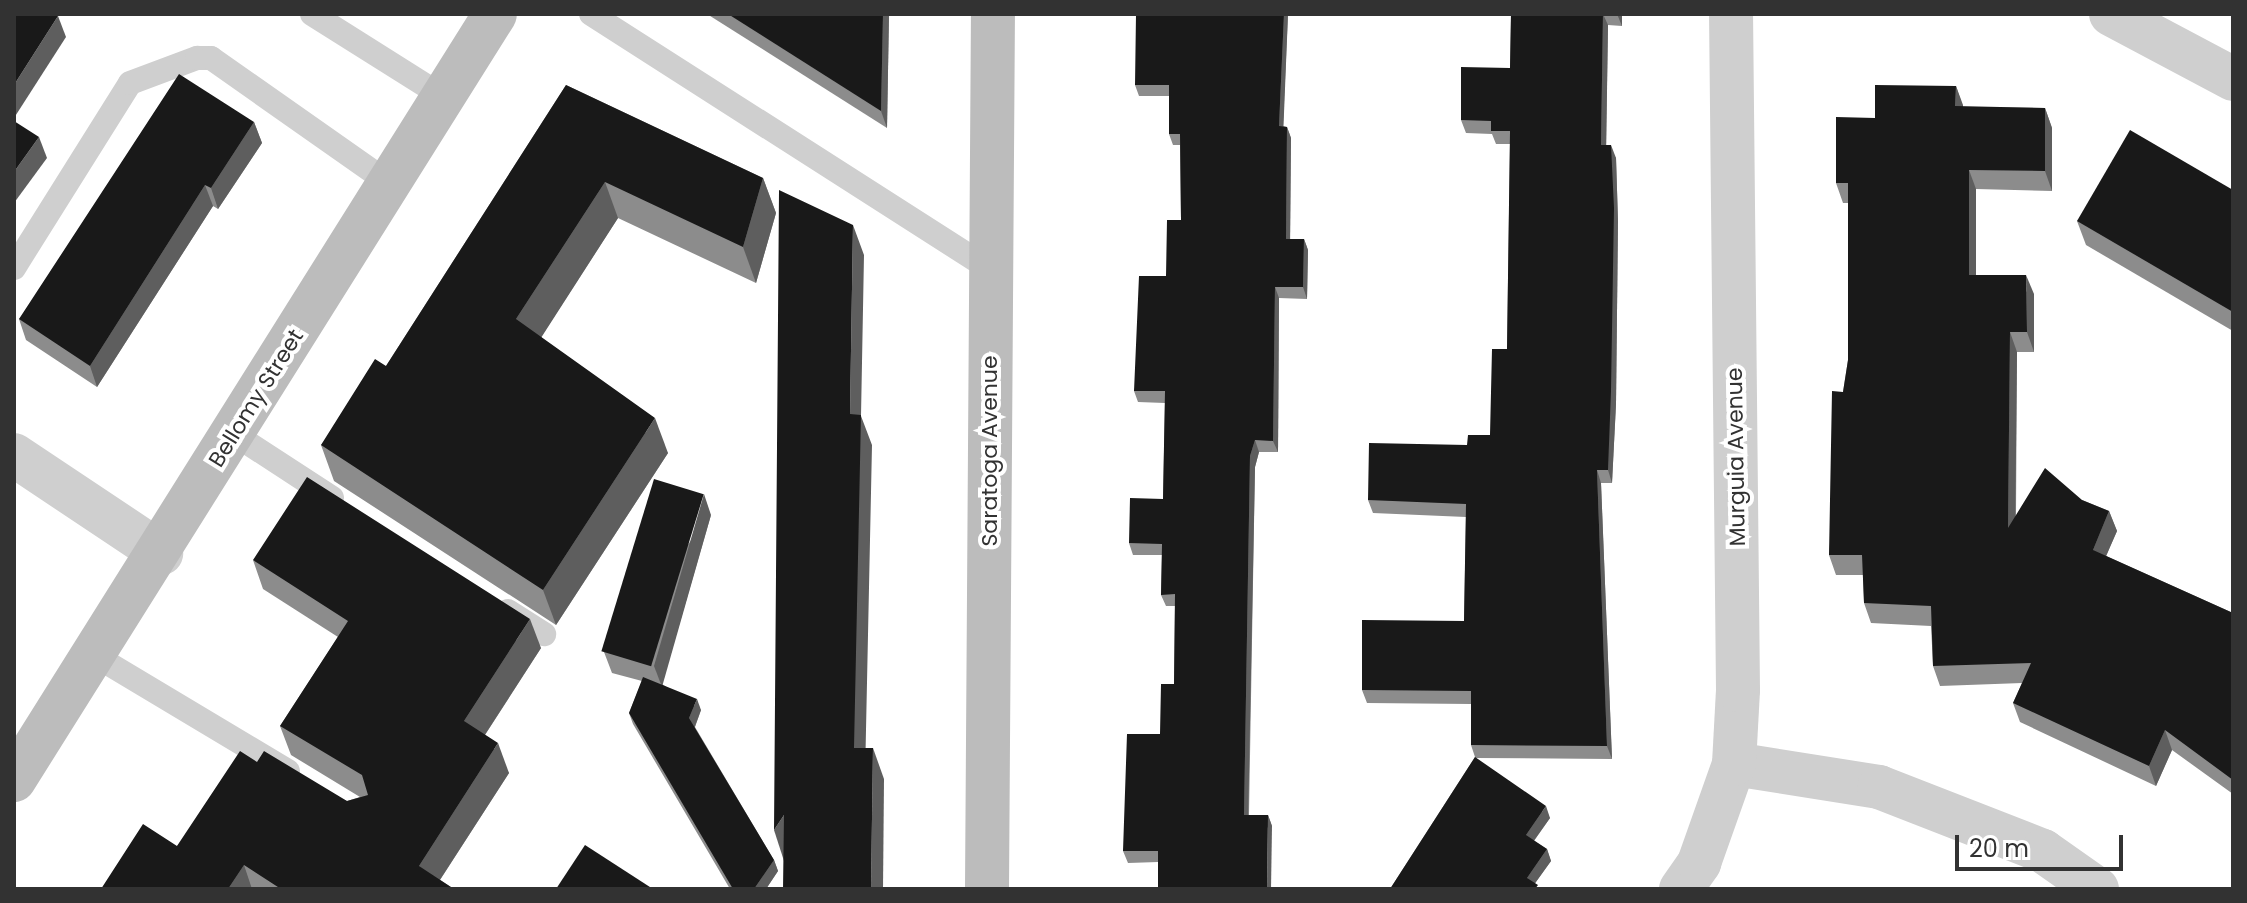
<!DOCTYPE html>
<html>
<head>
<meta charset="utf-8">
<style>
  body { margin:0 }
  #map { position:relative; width:2247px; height:903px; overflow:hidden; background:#fff; font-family:Poppins,sans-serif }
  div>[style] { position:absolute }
  .lane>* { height:24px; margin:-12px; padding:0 12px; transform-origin:12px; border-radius:12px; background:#cfcfcf }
  .street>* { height:44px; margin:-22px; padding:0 22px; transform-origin:22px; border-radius:22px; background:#cfcfcf }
  .secondary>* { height:44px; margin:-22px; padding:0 22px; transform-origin:22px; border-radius:22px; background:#bcbcbc }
  .wall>* { inset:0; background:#8c8c8c }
  .shaded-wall>* { inset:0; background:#5e5e5e }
  .building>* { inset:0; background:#191919; transform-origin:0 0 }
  span { translate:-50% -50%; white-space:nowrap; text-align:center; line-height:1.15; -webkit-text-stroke:8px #fff; paint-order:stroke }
  .street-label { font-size:22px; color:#323232 }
  .frame { position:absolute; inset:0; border:16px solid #323232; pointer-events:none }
  .scale { position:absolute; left:1955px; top:835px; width:168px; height:36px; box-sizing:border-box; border:4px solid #323232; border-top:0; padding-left:10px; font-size:24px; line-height:28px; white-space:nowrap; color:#323232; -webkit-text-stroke:6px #fff; paint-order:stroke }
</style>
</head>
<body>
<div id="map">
  <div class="lane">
    <div style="left:312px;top:14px;width:156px;rotate:32.2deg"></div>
    <div style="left:591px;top:14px;width:475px;rotate:32.6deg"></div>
    <div style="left:14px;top:268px;width:218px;rotate:-57.9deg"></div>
    <div style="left:130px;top:83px;width:72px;rotate:-20.5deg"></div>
    <div style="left:197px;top:58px;width:14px"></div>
    <div style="left:211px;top:58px;width:219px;rotate:35.1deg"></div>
    <div style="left:234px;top:434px;width:117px;rotate:33.1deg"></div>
    <div style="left:508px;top:611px;width:43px;rotate:32.6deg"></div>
    <div style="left:94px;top:655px;width:226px;rotate:30.9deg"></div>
  </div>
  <div class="street">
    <div style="left:2111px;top:14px;width:138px;rotate:28deg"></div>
    <div style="left:14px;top:455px;width:177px;rotate:33.7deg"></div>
    <div style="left:1734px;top:764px;width:147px;rotate:9deg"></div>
    <div style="left:1879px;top:787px;width:176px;rotate:21.3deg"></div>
    <div style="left:2043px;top:851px;width:66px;rotate:35.1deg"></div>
    <div style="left:1681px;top:889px;width:32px;rotate:-55deg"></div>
    <div style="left:1699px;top:863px;width:105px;rotate:-70.5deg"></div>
    <div style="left:1734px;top:764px;width:74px;rotate:-86.9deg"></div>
    <div style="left:1738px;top:690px;width:676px;rotate:-90.59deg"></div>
  </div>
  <div class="secondary">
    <div style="left:14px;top:780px;width:904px;rotate:-57.87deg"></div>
    <div style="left:987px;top:889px;width:875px;rotate:-89.61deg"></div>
  </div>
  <div class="wall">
    <div style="clip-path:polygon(707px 14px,889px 14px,887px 128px)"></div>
    <div style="clip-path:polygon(1288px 14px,1283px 126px,1287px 127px,1291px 138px,1290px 239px,1304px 239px,1308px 250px,1307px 299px,1279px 298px,1278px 452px,1259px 452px,1255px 467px,1249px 815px,1268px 815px,1272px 826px,1158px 862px,1128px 863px,1123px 851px,1160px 734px,1174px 684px,1175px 606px,1166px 606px,1161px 595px,1162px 555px,1133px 555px,1129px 543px,1163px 499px,1165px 403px,1138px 402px,1134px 391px,1166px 276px,1181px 220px,1180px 145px,1173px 145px,1169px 134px,1169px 96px,1139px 96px,1135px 85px)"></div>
    <div style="clip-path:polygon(1511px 14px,1622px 14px,1622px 26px,1608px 25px,1606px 145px,1616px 158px,1618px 221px,1616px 404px,1612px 483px,1601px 483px,1612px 759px,1476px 758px,1550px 818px,1534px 841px,1547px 849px,1551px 861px,1535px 883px,1390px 889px,1475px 757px,1471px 745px,1471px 704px,1367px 703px,1362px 690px,1464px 621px,1466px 517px,1373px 513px,1368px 500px,1467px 445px,1490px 435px,1507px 349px,1510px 144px,1496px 144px,1492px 134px,1466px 133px,1461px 120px,1510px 68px)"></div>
    <div style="clip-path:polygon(566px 85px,763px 178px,776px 213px,756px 283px,618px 218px,541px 337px,668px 453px,556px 625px,334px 481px,321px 445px,386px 366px)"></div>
    <div style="clip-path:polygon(1956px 86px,1963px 107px,2045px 108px,2052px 128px,2052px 191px,1976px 189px,1976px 275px,2034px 294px,2034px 352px,2017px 352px,2016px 516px,2082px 500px,2109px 511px,2117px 531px,2106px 556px,2233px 613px,2233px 794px,2172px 750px,2156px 786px,2020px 722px,2013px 703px,2022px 683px,1940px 686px,1933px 666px,1931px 626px,1871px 623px,1864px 603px,1863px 575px,1836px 575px,1829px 555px,1843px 392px,1848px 360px,1848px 203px,1843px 203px,1836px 183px,1875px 118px)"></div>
    <div style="clip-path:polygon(254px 122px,262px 143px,218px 209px,213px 206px,97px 387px,26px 340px,19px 319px)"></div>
    <div style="clip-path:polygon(2233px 190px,2233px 331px,2086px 245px,2077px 221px)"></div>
    <div style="clip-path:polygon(711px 515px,662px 684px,701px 710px,695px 727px,774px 860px,778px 871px,766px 889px,730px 889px,633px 724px,629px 713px,642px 681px,612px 673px,604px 652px)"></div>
    <div style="clip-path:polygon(253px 560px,541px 648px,485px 735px,509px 773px,440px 880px,454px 889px,101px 889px,177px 846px,257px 762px,347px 801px,360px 797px,291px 755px,280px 726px,338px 637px,263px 589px)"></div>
  </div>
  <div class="shaded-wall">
    <div style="clip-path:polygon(883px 14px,889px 14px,887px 128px,881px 111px)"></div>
    <div style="clip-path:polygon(1284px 14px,1288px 14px,1283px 138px,1279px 126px)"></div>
    <div style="clip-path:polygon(1603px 14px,1608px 25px,1606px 158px,1601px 145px)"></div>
    <div style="clip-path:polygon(1617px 14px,1622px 14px,1622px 26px)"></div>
    <div style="clip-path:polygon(58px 16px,66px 37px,14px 118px,14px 85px)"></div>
    <div style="clip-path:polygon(1956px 86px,1963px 105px,1963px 126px,1955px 106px)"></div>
    <div style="clip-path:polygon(2045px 108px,2052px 128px,2052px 191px,2045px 171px)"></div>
    <div style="clip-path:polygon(254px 122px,262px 143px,218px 209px,211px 188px)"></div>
    <div style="clip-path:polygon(1287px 127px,1291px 138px,1290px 250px,1286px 239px)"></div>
    <div style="clip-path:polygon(39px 137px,47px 158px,14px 203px,14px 172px)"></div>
    <div style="clip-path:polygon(1611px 145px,1616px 158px,1618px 221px,1616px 404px,1612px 483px,1608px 470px)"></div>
    <div style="clip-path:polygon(1969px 170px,1976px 189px,1976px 295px,1969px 275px)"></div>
    <div style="clip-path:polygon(763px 178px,776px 213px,756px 283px,743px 247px)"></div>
    <div style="clip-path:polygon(605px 182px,618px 218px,530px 355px,516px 319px)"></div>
    <div style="clip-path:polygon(205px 185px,213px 206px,97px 387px,90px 366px)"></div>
    <div style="clip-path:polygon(853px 225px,864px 255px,861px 416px,872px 445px,865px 778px,854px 748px,850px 414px)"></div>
    <div style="clip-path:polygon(1304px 239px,1308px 250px,1307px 299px,1303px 287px)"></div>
    <div style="clip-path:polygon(2026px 275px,2034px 294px,2034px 352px,2027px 332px)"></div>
    <div style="clip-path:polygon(1275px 287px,1279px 298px,1278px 452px,1273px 441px)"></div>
    <div style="clip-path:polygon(2010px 332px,2017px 352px,2015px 548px,2008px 528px)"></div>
    <div style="clip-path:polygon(655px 418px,668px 453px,556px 625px,543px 590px)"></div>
    <div style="clip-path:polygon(1255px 440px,1259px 452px,1255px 467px,1248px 826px,1244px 815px,1250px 456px)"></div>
    <div style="clip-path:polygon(1597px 470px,1601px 483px,1612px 759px,1607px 746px)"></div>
    <div style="clip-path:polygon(704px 494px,711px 515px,662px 687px,654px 666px)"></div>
    <div style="clip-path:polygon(2109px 511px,2117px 531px,2100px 570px,2093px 550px)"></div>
    <div style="clip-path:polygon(530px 619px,541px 648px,475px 750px,464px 721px)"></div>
    <div style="clip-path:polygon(697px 699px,701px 710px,694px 729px,689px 718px)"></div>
    <div style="clip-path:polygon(2165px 730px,2172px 750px,2156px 786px,2149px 766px)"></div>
    <div style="clip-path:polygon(498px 743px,509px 773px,434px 889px,419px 866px)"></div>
    <div style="clip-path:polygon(873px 748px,884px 779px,883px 889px,871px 889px)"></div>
    <div style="clip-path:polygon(1546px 806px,1550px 818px,1530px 846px,1526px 835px)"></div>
    <div style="clip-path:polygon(784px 815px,784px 861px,774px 830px)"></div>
    <div style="clip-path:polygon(1268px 815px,1272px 826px,1271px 889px,1267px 889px)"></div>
    <div style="clip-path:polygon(1547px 849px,1551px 861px,1531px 889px,1527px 878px)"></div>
    <div style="clip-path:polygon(774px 860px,778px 871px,766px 889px,754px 889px)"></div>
    <div style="clip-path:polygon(244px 865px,252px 889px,228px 889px)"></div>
  </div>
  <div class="building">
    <div style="clip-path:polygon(14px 14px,55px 14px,58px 16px,14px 85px)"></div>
    <div style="clip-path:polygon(728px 14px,883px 14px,881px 111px)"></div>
    <div style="clip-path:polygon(1136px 14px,1284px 14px,1279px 126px,1287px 127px,1286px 239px,1304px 239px,1303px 287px,1275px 287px,1273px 441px,1255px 440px,1250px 456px,1244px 815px,1268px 815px,1267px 889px,1158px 889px,1158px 851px,1123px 851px,1127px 734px,1160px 734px,1161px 684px,1174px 684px,1175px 594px,1161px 595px,1162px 544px,1129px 543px,1130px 498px,1163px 499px,1165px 391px,1134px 391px,1139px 276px,1166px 276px,1167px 220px,1181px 220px,1180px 134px,1169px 134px,1169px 85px,1135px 85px)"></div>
    <div style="clip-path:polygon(1511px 14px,1603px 14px,1601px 145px,1611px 145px,1614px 208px,1611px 391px,1608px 470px,1597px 470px,1607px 746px,1471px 745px,1471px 691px,1362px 690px,1362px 620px,1464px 621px,1466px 504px,1368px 500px,1369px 443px,1467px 445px,1468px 435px,1490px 435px,1492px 349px,1507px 349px,1510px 131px,1491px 131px,1491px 121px,1461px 120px,1461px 67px,1510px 68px)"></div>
    <div style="clip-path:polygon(179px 74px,254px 122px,211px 188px,205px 185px,90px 366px,19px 319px)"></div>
    <div style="clip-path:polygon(566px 85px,763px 178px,743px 247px,605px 182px,516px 319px,655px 418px,543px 590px,321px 445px,375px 359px,386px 366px)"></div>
    <div style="clip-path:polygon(1875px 85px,1956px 86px,1955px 106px,2045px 108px,2045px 171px,1969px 170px,1969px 275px,2026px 275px,2027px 332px,2010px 332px,2008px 528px,2045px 468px,2082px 500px,2109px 511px,2093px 550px,2233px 613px,2233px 780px,2165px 730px,2149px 766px,2013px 703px,2031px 663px,1933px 666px,1931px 606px,1864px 603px,1862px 555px,1829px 555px,1832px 391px,1843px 392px,1848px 360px,1848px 183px,1836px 183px,1836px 117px,1875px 118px)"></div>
    <div style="clip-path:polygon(14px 121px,39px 137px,14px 172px)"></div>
    <div style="clip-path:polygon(2130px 130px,2233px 190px,2233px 312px,2077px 221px)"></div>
    <div style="clip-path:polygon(779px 190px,853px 225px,850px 414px,861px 415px,854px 748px,873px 748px,871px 889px,783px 889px,784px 815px,774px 830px)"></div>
    <div style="clip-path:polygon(307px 477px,530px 619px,464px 721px,498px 743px,419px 866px,454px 889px,281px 889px,244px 865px,228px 889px,101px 889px,143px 824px,177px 846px,240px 751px,257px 762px,264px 751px,347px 801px,368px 795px,362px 775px,280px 726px,348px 621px,253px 560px)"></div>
    <div style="left:654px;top:479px;width:52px;height:180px;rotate:17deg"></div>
    <div style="clip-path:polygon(643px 677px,697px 699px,689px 718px,774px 860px,754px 889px,733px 889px,629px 713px)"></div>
    <div style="clip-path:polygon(1475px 757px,1546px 806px,1526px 835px,1547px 849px,1527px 878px,1538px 885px,1535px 889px,1390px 889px)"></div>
    <div style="clip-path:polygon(585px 845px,653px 889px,556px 889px)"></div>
  </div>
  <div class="street-label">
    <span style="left:256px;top:398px;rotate:-58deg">Bellomy Street</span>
    <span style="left:990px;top:451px;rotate:-90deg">Saratoga Avenue</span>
    <span style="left:1736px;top:457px;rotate:-91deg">Murguia Avenue</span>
  </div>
  <div class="frame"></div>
  <div class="scale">20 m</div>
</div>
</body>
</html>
